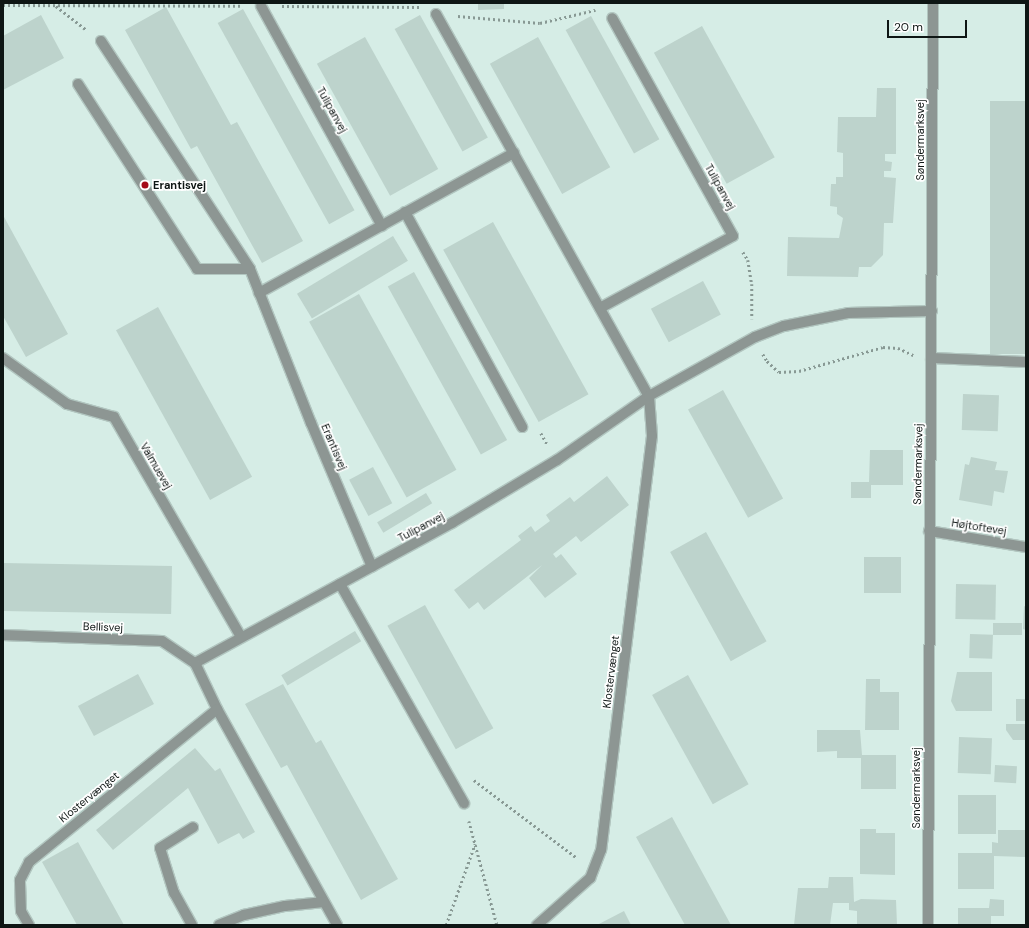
<!DOCTYPE html>
<html>
<head>
<meta charset="utf-8">
<style>
  body { margin:0 }
  #map { position:relative; width:1029px; height:928px; overflow:hidden; background:#d6ede6; font-family:"DM Sans",sans-serif }
  div>[style] { position:absolute }
  .building>* { inset:0; background:#bdd3cc; transform-origin:0 0 }
  .path>* { height:2.5px; margin-top:-1.25px; transform-origin:0; background:repeating-linear-gradient(90deg,#889994 0 2px,transparent 0 5px) }
  .roads { filter:drop-shadow(1px 0 #b2c6c0) drop-shadow(-1px 0 #b2c6c0) drop-shadow(0 1px #b2c6c0) drop-shadow(0 -1px #b2c6c0) }
  .minor>* { height:10px; margin:-5px; padding:0 5px; transform-origin:5px; border-radius:5px; background:#8d9693 }
  .dots>* { width:11px; height:11px; translate:-50% -50%; box-sizing:border-box; border:2px solid #fff; border-radius:50% }
  span { translate:-50% -50%; white-space:nowrap; text-align:center; line-height:1.15; -webkit-text-stroke:3.5px #fff; paint-order:stroke }
  .street-label { font-size:11px; color:#0e1614 }
  .poi-label { font-size:11px; color:#0e1614; font-weight:700 }
  .left { translate:0 -50%; text-align:left }
  .frame { position:absolute; inset:0; border:4px solid #0e1614; pointer-events:none }
  .scale { position:absolute; left:887px; top:20px; width:80px; height:18px; box-sizing:border-box; border:2px solid #0e1614; border-top:0; padding-left:5px; font-size:12px; line-height:14px; white-space:nowrap; color:#0e1614; -webkit-text-stroke:3px #fff; paint-order:stroke }
</style>
</head>
<body>
<div id="map">
  <div class="building">
    <div style="clip-path:polygon(478px 3px,504px 3px,504px 9px,478px 10px)"></div>
    <div style="clip-path:polygon(166px 7px,231px 125px,237px 122px,303px 241px,262px 263px,197px 146px,191px 149px,125px 30px)"></div>
    <div style="left:243px;top:9px;width:230px;height:29px;rotate:61deg"></div>
    <div style="clip-path:polygon(41px 15px,64px 58px,3px 90px,3px 36px)"></div>
    <div style="left:420px;top:15px;width:140px;height:29px;rotate:61deg"></div>
    <div style="left:591px;top:16px;width:141px;height:29px;rotate:61deg"></div>
    <div style="left:702px;top:26px;width:150px;height:55px;rotate:61deg"></div>
    <div style="left:365px;top:37px;width:151px;height:55px;rotate:61deg"></div>
    <div style="left:538px;top:37px;width:149px;height:55px;rotate:61deg"></div>
    <div style="clip-path:polygon(877px 88px,896px 88px,896px 154px,885px 154px,885px 161px,892px 162px,891px 171px,884px 171px,884px 177px,896px 178px,893px 223px,884px 223px,883px 255px,871px 267px,859px 267px,858px 277px,787px 276px,788px 237px,839px 238px,843px 218px,837px 214px,837px 207px,830px 206px,831px 184px,836px 184px,836px 177px,843px 177px,843px 153px,837px 152px,838px 117px,876px 117px)"></div>
    <div style="left:990px;top:101px;width:36px;height:253px"></div>
    <div style="clip-path:polygon(3px 215px,68px 334px,26px 357px,3px 316px)"></div>
    <div style="left:493px;top:222px;width:197px;height:57px;rotate:61deg"></div>
    <div style="left:393px;top:236px;width:29px;height:112px;rotate:59deg"></div>
    <div style="left:414px;top:272px;width:192px;height:30px;rotate:61deg"></div>
    <div style="left:703px;top:281px;width:38px;height:59px;rotate:62deg"></div>
    <div style="left:359px;top:294px;width:201px;height:57px;rotate:61deg"></div>
    <div style="left:158px;top:307px;width:194px;height:48px;rotate:61deg"></div>
    <div style="left:723px;top:390px;width:124px;height:40px;rotate:61deg"></div>
    <div style="left:963px;top:394px;width:36px;height:36px;rotate:2deg"></div>
    <div style="clip-path:polygon(870px 450px,903px 450px,903px 485px,871px 485px,871px 498px,851px 498px,851px 482px,869px 482px)"></div>
    <div style="clip-path:polygon(971px 457px,997px 462px,995px 470px,1008px 471px,1004px 493px,994px 491px,992px 506px,959px 500px,965px 464px,969px 465px)"></div>
    <div style="left:373px;top:467px;width:41px;height:27px;rotate:62deg"></div>
    <div style="clip-path:polygon(607px 476px,629px 505px,581px 542px,576px 536px,553px 554px,556px 558px,561px 554px,577px 574px,545px 598px,529px 578px,542px 565px,484px 610px,478px 602px,469px 609px,454px 590px,521px 540px,518px 536px,531px 526px,535px 532px,550px 521px,546px 515px,570px 497px,574px 502px)"></div>
    <div style="left:426px;top:493px;width:12px;height:57px;rotate:59deg"></div>
    <div style="left:706px;top:532px;width:125px;height:41px;rotate:61deg"></div>
    <div style="left:864px;top:557px;width:37px;height:36px"></div>
    <div style="left:3px;top:563px;width:169px;height:48px;rotate:1deg"></div>
    <div style="left:956px;top:584px;width:40px;height:35px;rotate:1deg"></div>
    <div style="left:425px;top:605px;width:141px;height:43px;rotate:61deg"></div>
    <div style="clip-path:polygon(1024px 606px,1026px 607px,1026px 630px,1023px 629px)"></div>
    <div style="left:993px;top:623px;width:29px;height:12px"></div>
    <div style="left:355px;top:631px;width:12px;height:86px;rotate:59deg"></div>
    <div style="left:970px;top:634px;width:23px;height:24px;rotate:2deg"></div>
    <div style="clip-path:polygon(957px 672px,992px 672px,992px 711px,956px 711px,951px 701px)"></div>
    <div style="left:138px;top:674px;width:34px;height:68px;rotate:62deg"></div>
    <div style="left:688px;top:675px;width:125px;height:41px;rotate:61deg"></div>
    <div style="clip-path:polygon(866px 679px,880px 679px,880px 692px,899px 692px,899px 730px,865px 730px)"></div>
    <div style="clip-path:polygon(283px 684px,316px 743px,321px 740px,398px 879px,361px 900px,287px 765px,281px 768px,245px 704px)"></div>
    <div style="left:1016px;top:699px;width:10px;height:22px"></div>
    <div style="clip-path:polygon(1006px 724px,1026px 724px,1026px 740px,1013px 740px,1006px 730px)"></div>
    <div style="clip-path:polygon(817px 730px,860px 730px,862px 755px,896px 755px,896px 789px,861px 789px,861px 758px,837px 758px,837px 751px,817px 752px)"></div>
    <div style="left:959px;top:737px;width:33px;height:36px;rotate:2deg"></div>
    <div style="clip-path:polygon(195px 748px,215px 771px,220px 768px,255px 832px,243px 839px,239px 833px,218px 844px,188px 788px,113px 850px,96px 830px)"></div>
    <div style="left:995px;top:765px;width:22px;height:17px;rotate:3deg"></div>
    <div style="left:958px;top:795px;width:38px;height:39px"></div>
    <div style="clip-path:polygon(672px 817px,731px 925px,685px 925px,636px 837px)"></div>
    <div style="clip-path:polygon(860px 829px,876px 829px,876px 833px,895px 833px,895px 875px,860px 874px)"></div>
    <div style="clip-path:polygon(998px 830px,1026px 830px,1026px 857px,994px 856px,994px 889px,958px 889px,958px 853px,992px 853px,992px 842px,998px 843px)"></div>
    <div style="clip-path:polygon(78px 842px,124px 925px,77px 925px,42px 862px)"></div>
    <div style="clip-path:polygon(829px 877px,853px 877px,854px 902px,861px 899px,896px 900px,897px 925px,857px 925px,857px 911px,849px 910px,849px 903px,833px 903px,830px 925px,794px 925px,798px 888px,828px 888px)"></div>
    <div style="clip-path:polygon(990px 899px,1004px 900px,1004px 916px,991px 916px,991px 925px,958px 925px,958px 908px,989px 908px)"></div>
    <div style="clip-path:polygon(624px 911px,631px 925px,597px 925px)"></div>
  </div>
  <div class="path">
    <div style="left:3px;top:5px;width:240px;rotate:0.2deg"></div>
    <div style="left:56px;top:6px;width:39px;rotate:38deg"></div>
    <div style="left:282px;top:6px;width:137px;rotate:0.4deg"></div>
    <div style="left:458px;top:16px;width:82px;rotate:4.9deg"></div>
    <div style="left:540px;top:23px;width:57px;rotate:-13.3deg"></div>
    <div style="left:743px;top:252px;width:9px;rotate:58deg"></div>
    <div style="left:748px;top:260px;width:24px;rotate:81deg"></div>
    <div style="left:752px;top:284px;width:35px;rotate:90deg"></div>
    <div style="left:763px;top:354px;width:8px;rotate:60deg"></div>
    <div style="left:767px;top:361px;width:16px;rotate:43deg"></div>
    <div style="left:779px;top:372px;width:20px;rotate:-3deg"></div>
    <div style="left:799px;top:371px;width:87px;rotate:-15.9deg"></div>
    <div style="left:883px;top:347px;width:15px;rotate:4deg"></div>
    <div style="left:898px;top:348px;width:17px;rotate:25deg"></div>
    <div style="left:541px;top:433px;width:13px;rotate:61deg"></div>
    <div style="left:474px;top:780px;width:129px;rotate:37.1deg"></div>
    <div style="left:469px;top:821px;width:108px;rotate:74.9deg"></div>
    <div style="left:446px;top:925px;width:86px;rotate:-70.3deg"></div>
  </div>
  <div class="roads">
    <div class="minor">
      <div style="left:261px;top:6px;width:251px;rotate:61.2deg"></div>
      <div style="left:436px;top:14px;width:437px;rotate:60.9deg"></div>
      <div style="left:649px;top:396px;width:40px;rotate:85.7deg"></div>
      <div style="left:652px;top:436px;width:417px;rotate:97deg"></div>
      <div style="left:601px;top:850px;width:30px;rotate:111deg"></div>
      <div style="left:590px;top:878px;width:71px;rotate:138.4deg"></div>
      <div style="left:101px;top:41px;width:272px;rotate:56.8deg"></div>
      <div style="left:250px;top:269px;width:166px;rotate:68.4deg"></div>
      <div style="left:311px;top:423px;width:156px;rotate:67deg"></div>
      <div style="left:78px;top:84px;width:220px;rotate:57.2deg"></div>
      <div style="left:197px;top:269px;width:53px"></div>
      <div style="left:405px;top:212px;width:245px;rotate:61.4deg"></div>
      <div style="left:259px;top:293px;width:291px;rotate:-28.8deg"></div>
      <div style="left:600px;top:308px;width:151px;rotate:-28.4deg"></div>
      <div style="left:733px;top:236px;width:249px;rotate:-119deg"></div>
      <div style="left:3px;top:358px;width:79px;rotate:35.7deg"></div>
      <div style="left:67px;top:404px;width:49px;rotate:15.5deg"></div>
      <div style="left:114px;top:417px;width:254px;rotate:60deg"></div>
      <div style="left:931px;top:358px;width:95px;rotate:2.4deg"></div>
      <div style="left:929px;top:531px;width:98px;rotate:9.4deg"></div>
      <div style="left:340px;top:584px;width:252px;rotate:60.5deg"></div>
      <div style="left:3px;top:635px;width:159px;rotate:2.2deg"></div>
      <div style="left:162px;top:641px;width:40px;rotate:34deg"></div>
      <div style="left:195px;top:663px;width:293px;rotate:-28.6deg"></div>
      <div style="left:452px;top:523px;width:122px;rotate:-31deg"></div>
      <div style="left:557px;top:460px;width:112px;rotate:-34.8deg"></div>
      <div style="left:649px;top:396px;width:121px;rotate:-29.1deg"></div>
      <div style="left:755px;top:337px;width:31px;rotate:-21deg"></div>
      <div style="left:784px;top:326px;width:65px;rotate:-11.5deg"></div>
      <div style="left:848px;top:313px;width:84px;rotate:-1.4deg"></div>
      <div style="left:195px;top:663px;width:51px;rotate:64.4deg"></div>
      <div style="left:217px;top:709px;width:247px;rotate:60.9deg"></div>
      <div style="left:29px;top:925px;width:16px;rotate:-120deg"></div>
      <div style="left:21px;top:911px;width:31px;rotate:-92deg"></div>
      <div style="left:20px;top:880px;width:20px;rotate:-63deg"></div>
      <div style="left:29px;top:862px;width:242px;rotate:-39.1deg"></div>
      <div style="left:192px;top:925px;width:37px;rotate:-119deg"></div>
      <div style="left:174px;top:893px;width:47px;rotate:-107.3deg"></div>
      <div style="left:160px;top:848px;width:39px;rotate:-32deg"></div>
      <div style="left:219px;top:925px;width:27px;rotate:-22deg"></div>
      <div style="left:244px;top:915px;width:42px;rotate:-12.4deg"></div>
      <div style="left:285px;top:906px;width:39px;rotate:-6deg"></div>
      <div style="left:928px;top:925px;width:922px;rotate:-89.69deg"></div>
    </div>
  </div>
  <div class="dots">
    <div style="left:145px;top:185px;background:#a40a19"></div>
  </div>
  <div class="street-label">
    <span style="left:332px;top:110px;rotate:61deg">Tulipanvej</span>
    <span style="left:920px;top:140px;rotate:-90deg">Søndermarksvej</span>
    <span style="left:720px;top:187px;rotate:61deg">Tulipanvej</span>
    <span style="left:334px;top:447px;rotate:67deg">Erantisvej</span>
    <span style="left:918px;top:464px;rotate:-89deg">Søndermarksvej</span>
    <span style="left:156px;top:466px;rotate:60deg">Valmuevej</span>
    <span style="left:421px;top:527px;rotate:-28deg">Tulipanvej</span>
    <span style="left:979px;top:527px;rotate:9deg">Højtoftevej</span>
    <span style="left:103px;top:627px;rotate:2deg">Bellisvej</span>
    <span style="left:611px;top:672px;rotate:-83deg">Klostervænget</span>
    <span style="left:916px;top:788px;rotate:-90deg">Søndermarksvej</span>
    <span style="left:89px;top:797px;rotate:-39deg">Klostervænget</span>
  </div>
  <div class="poi-label">
    <span class="left" style="left:153px;top:185px">Erantisvej</span>
  </div>
  <div class="frame"></div>
  <div class="scale">20 m</div>
</div>
</body>
</html>
